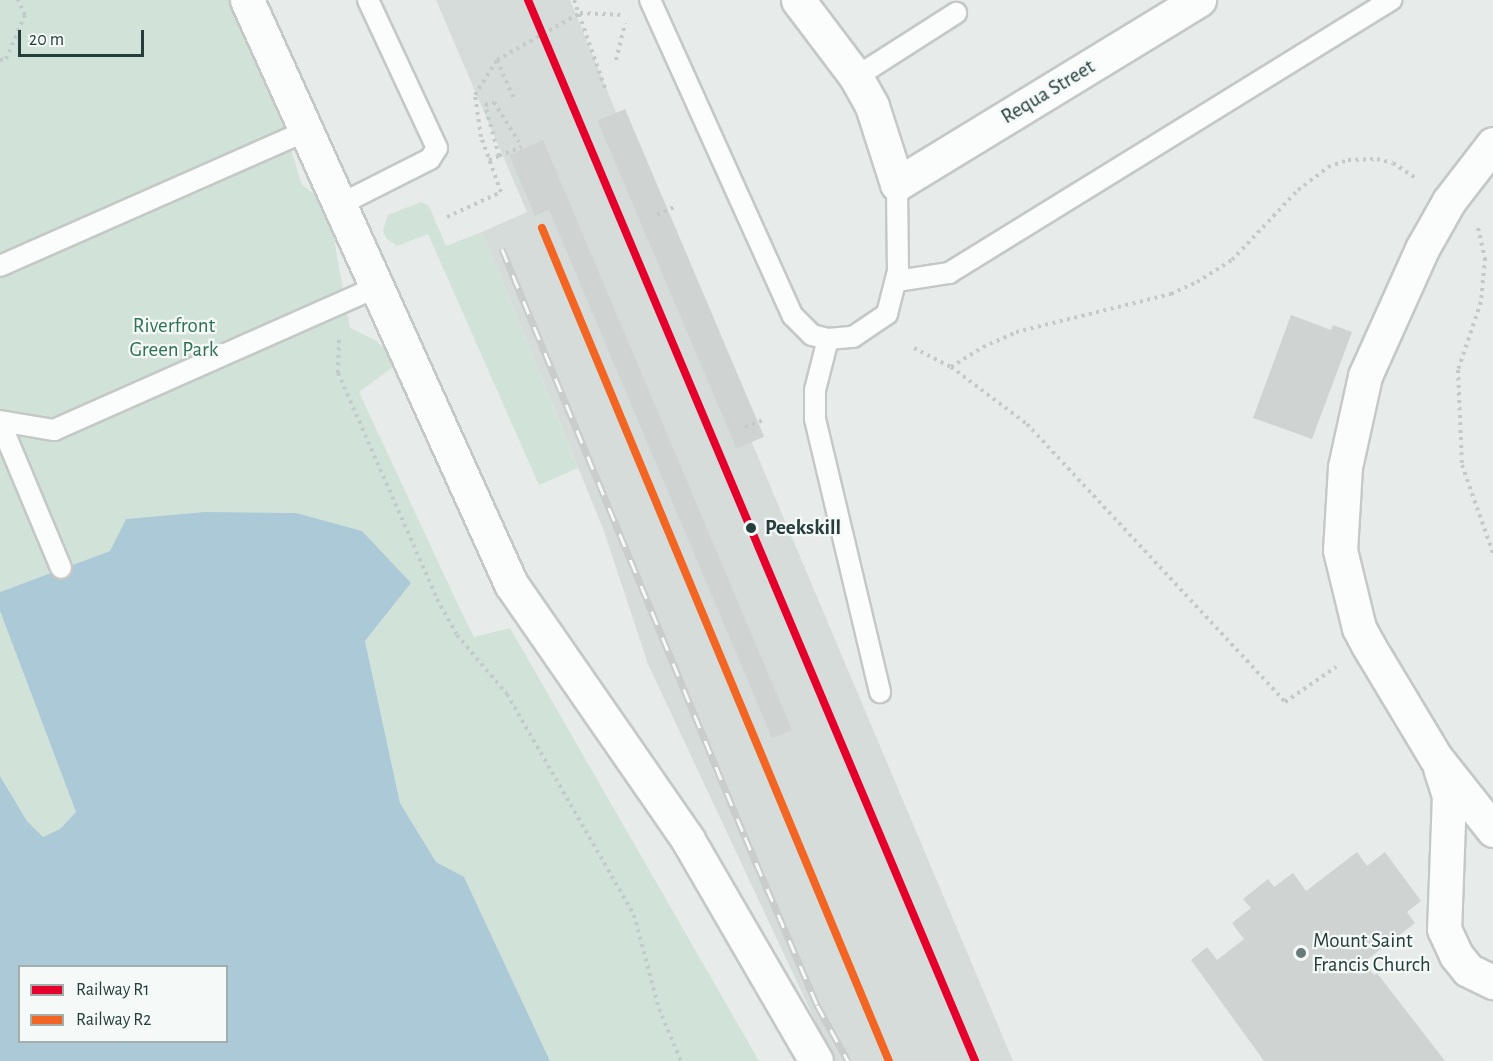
<!DOCTYPE html>
<html>
<head>
<meta charset="utf-8">
<style>
  body { margin:0 }
  #map { position:relative; width:1493px; height:1061px; overflow:hidden; background:#e7ebe9; font-family:"Alegreya Sans",sans-serif }
  div>[style] { position:absolute }
  .built>* { inset:0; background:#d5dcda }
  .green>* { inset:0; background:#d1e3d8 }
  .water>* { inset:0; background:#abc9d6 }
  .building>* { inset:0; background:#cfd4d2; transform-origin:0 0 }
  .path>* { height:4px; margin-top:-2px; transform-origin:0; background:repeating-linear-gradient(90deg,#c2cbc9 0 3px,transparent 0 7.5px) }
  .roads { filter:drop-shadow(2px 0 #c4c8c7) drop-shadow(-2px 0 #c4c8c7) drop-shadow(0 2px #c4c8c7) drop-shadow(0 -2px #c4c8c7) }
  .lane>* { height:20px; margin:-10px; padding:0 10px; transform-origin:10px; border-radius:10px; background:#fbfcfc }
  .street>* { height:33px; margin:-16.5px; padding:0 16.5px; transform-origin:16.5px; border-radius:16.5px; background:#fbfcfc }
  .rail>* { height:7px; margin-top:-3.5px; transform-origin:0; background:repeating-linear-gradient(90deg,#f5f9f8 0 14px,#c8ccca 0 28px); box-sizing:border-box; border-block:2px solid #c8ccca }
  .rail-1>* { height:8px; margin:-4px; padding:0 4px; transform-origin:4px; border-radius:4px; background:#e4002b }
  .rail-2>* { height:8px; margin:-4px; padding:0 4px; transform-origin:4px; border-radius:4px; background:#f26522 }
  .dots>* { width:16px; height:16px; translate:-50% -50%; box-sizing:border-box; border:3px solid #f5f9f8; border-radius:50% }
  span { translate:-50% -50%; white-space:nowrap; text-align:center; line-height:1.15; -webkit-text-stroke:4.5px #f5f9f8; paint-order:stroke }
  .street-label { font-size:21px; color:#253e3b }
  .park-label { font-size:21px; color:#327254 }
  .stop-label { font-size:21px; color:#253e3b; font-weight:700 }
  .left { translate:0 -50%; text-align:left }
  .poi-label { font-size:21px; color:#253e3b }
  .legend { position:absolute; left:18px; top:965px; width:210px; height:78px; box-sizing:border-box; background:#f5f9f8; border:2px solid #a2aeac; margin:0; padding:8px 10px; list-style:none; font-size:18px; color:#253e3b }
  .legend li { display:flex; align-items:center; gap:12px; height:30px }
  .legend b { width:30px; border:2px solid #a2aeac }
  .scale { position:absolute; left:18px; top:30px; width:126px; height:27px; box-sizing:border-box; border:3px solid #253e3b; border-top:0; padding-left:8px; font-size:18px; line-height:21px; white-space:nowrap; color:#253e3b; -webkit-text-stroke:4px #f5f9f8; paint-order:stroke }
</style>
</head>
<body>
<div id="map">
  <div class="built">
    <div style="clip-path:polygon(436px 0,570px 0,744px 424px,1013px 1061px,834px 1061px,648px 664px,604px 531px,482px 232px,527px 212px)"></div>
  </div>
  <div class="green">
    <div style="clip-path:polygon(0 0,238px 0,268px 76px,302px 185px,321px 199px,330px 217px,350px 328px,377px 341px,390px 356px,393px 367px,359px 392px,460px 609px,474px 637px,510px 628px,759px 1061px,550px 1061px,464px 878px,436px 862px,400px 803px,365px 641px,411px 583px,296px 513px,204px 512px,127px 519px,110px 551px,0 592px)"></div>
    <div style="clip-path:polygon(421px 202px,429px 206px,446px 246px,482px 232px,578px 468px,539px 485px,428px 234px,397px 246px,386px 238px,383px 230px,388px 215px)"></div>
    <div style="clip-path:polygon(0 611px,76px 812px,60px 829px,43px 838px,27px 821px,0 776px)"></div>
  </div>
  <div class="water">
    <div style="clip-path:polygon(evenodd,204px 512px,296px 513px,362px 531px,411px 583px,365px 641px,400px 803px,436px 862px,464px 877px,550px 1061px,0 1061px,0 776px,27px 821px,43px 837px,60px 829px,76px 812px,0 611px,0 592px,110px 551px,126px 519px,204px 512px,20px 966px,226px 966px,226px 1042px,20px 1042px,20px 966px)"></div>
  </div>
  <div class="building">
    <div style="left:625px;top:109px;width:356px;height:30px;rotate:67deg"></div>
    <div style="clip-path:polygon(543px 140px,792px 730px,772px 738px,549px 210px,535px 216px,509px 155px)"></div>
    <div style="clip-path:polygon(1291px 315px,1331px 330px,1333px 325px,1352px 332px,1312px 439px,1253px 418px)"></div>
    <div style="clip-path:polygon(1357px 852px,1367px 866px,1385px 852px,1421px 901px,1407px 912px,1415px 923px,1364px 962px,1374px 975px,1377px 973px,1445px 1061px,1264px 1061px,1191px 960px,1207px 947px,1217px 960px,1244px 939px,1232px 923px,1251px 908px,1243px 899px,1268px 879px,1274px 887px,1293px 873px,1306px 891px)"></div>
  </div>
  <div class="path">
    <div style="left:574px;top:0;width:96px;rotate:70.6deg"></div>
    <div style="left:0;top:60px;width:6px;rotate:-9deg"></div>
    <div style="left:6px;top:59px;width:48px;rotate:-66.6deg"></div>
    <div style="left:25px;top:15px;width:17px;rotate:-115deg"></div>
    <div style="left:497px;top:60px;width:43px;rotate:66.4deg"></div>
    <div style="left:616px;top:60px;width:38px;rotate:-76deg"></div>
    <div style="left:499px;top:156px;width:24px;rotate:-22deg"></div>
    <div style="left:489px;top:160px;width:11px;rotate:-22deg"></div>
    <div style="left:499px;top:156px;width:53px;rotate:-105.4deg"></div>
    <div style="left:485px;top:105px;width:9px;rotate:-18deg"></div>
    <div style="left:494px;top:102px;width:47px;rotate:58deg"></div>
    <div style="left:657px;top:215px;width:19px;rotate:-25deg"></div>
    <div style="left:447px;top:217px;width:60px;rotate:-24.8deg"></div>
    <div style="left:501px;top:192px;width:59px;rotate:-110deg"></div>
    <div style="left:481px;top:137px;width:42px;rotate:-98.1deg"></div>
    <div style="left:475px;top:95px;width:41px;rotate:-57.8deg"></div>
    <div style="left:497px;top:60px;width:95px;rotate:-29.5deg"></div>
    <div style="left:580px;top:13px;width:43px;rotate:2.7deg"></div>
    <div style="left:1478px;top:228px;width:31px;rotate:77deg"></div>
    <div style="left:1485px;top:258px;width:44px;rotate:95.2deg"></div>
    <div style="left:1481px;top:302px;width:72px;rotate:108.7deg"></div>
    <div style="left:1458px;top:370px;width:95px;rotate:87.6deg"></div>
    <div style="left:1462px;top:465px;width:93px;rotate:70.6deg"></div>
    <div style="left:339px;top:340px;width:33px;rotate:92deg"></div>
    <div style="left:338px;top:373px;width:247px;rotate:66.3deg"></div>
    <div style="left:437px;top:599px;width:41px;rotate:60.9deg"></div>
    <div style="left:457px;top:635px;width:77px;rotate:49.7deg"></div>
    <div style="left:507px;top:694px;width:255px;rotate:60.1deg"></div>
    <div style="left:634px;top:915px;width:97px;rotate:75.1deg"></div>
    <div style="left:659px;top:1009px;width:56px;rotate:67.1deg"></div>
    <div style="left:914px;top:348px;width:42px;rotate:27.2deg"></div>
    <div style="left:951px;top:367px;width:38px;rotate:-32deg"></div>
    <div style="left:983px;top:347px;width:36px;rotate:-24deg"></div>
    <div style="left:1016px;top:332px;width:160px;rotate:-13.8deg"></div>
    <div style="left:1171px;top:294px;width:29px;rotate:-25deg"></div>
    <div style="left:1197px;top:282px;width:41px;rotate:-32.2deg"></div>
    <div style="left:1232px;top:260px;width:96px;rotate:-46.7deg"></div>
    <div style="left:1298px;top:190px;width:38px;rotate:-37deg"></div>
    <div style="left:1328px;top:167px;width:21px;rotate:-19deg"></div>
    <div style="left:1348px;top:160px;width:29px;rotate:-2deg"></div>
    <div style="left:1377px;top:159px;width:16px;rotate:14deg"></div>
    <div style="left:1393px;top:163px;width:29px;rotate:34deg"></div>
    <div style="left:951px;top:367px;width:95px;rotate:36.9deg"></div>
    <div style="left:1027px;top:424px;width:379px;rotate:47.1deg"></div>
    <div style="left:1285px;top:702px;width:62px;rotate:-34.5deg"></div>
    <div style="left:745px;top:427px;width:19px;rotate:-21deg"></div>
  </div>
  <div class="roads">
    <div class="lane">
      <div style="left:650px;top:0;width:347px;rotate:65.7deg"></div>
      <div style="left:793px;top:316px;width:27px;rotate:45deg"></div>
      <div style="left:812px;top:335px;width:16px;rotate:14deg"></div>
      <div style="left:828px;top:339px;width:25px;rotate:-5deg"></div>
      <div style="left:853px;top:337px;width:41px;rotate:-34.1deg"></div>
      <div style="left:887px;top:314px;width:44px;rotate:-75.7deg"></div>
      <div style="left:898px;top:271px;width:87px;rotate:-90.7deg"></div>
      <div style="left:856px;top:77px;width:119px;rotate:-32.6deg"></div>
      <div style="left:339px;top:205px;width:102px;rotate:-26.8deg"></div>
      <div style="left:430px;top:159px;width:13px;rotate:-58deg"></div>
      <div style="left:437px;top:148px;width:163px;rotate:-115deg"></div>
      <div style="left:0;top:266px;width:334px;rotate:-23.8deg"></div>
      <div style="left:897px;top:281px;width:53px;rotate:-8.7deg"></div>
      <div style="left:949px;top:273px;width:520px;rotate:-31.7deg"></div>
      <div style="left:828px;top:339px;width:53px;rotate:104.3deg"></div>
      <div style="left:815px;top:390px;width:29px;rotate:90deg"></div>
      <div style="left:815px;top:419px;width:281px;rotate:76.6deg"></div>
      <div style="left:0;top:421px;width:55px;rotate:9.5deg"></div>
      <div style="left:54px;top:430px;width:353px;rotate:-23.9deg"></div>
      <div style="left:0;top:422px;width:158px;rotate:67.3deg"></div>
    </div>
    <div class="street">
      <div style="left:247px;top:0;width:641px;rotate:65.67deg"></div>
      <div style="left:511px;top:584px;width:311px;rotate:55.3deg"></div>
      <div style="left:688px;top:840px;width:255px;rotate:59.9deg"></div>
      <div style="left:798px;top:0;width:96px;rotate:53deg"></div>
      <div style="left:856px;top:77px;width:33px;rotate:61deg"></div>
      <div style="left:872px;top:106px;width:82px;rotate:72.2deg"></div>
      <div style="left:897px;top:184px;width:354px;rotate:-31.4deg"></div>
      <div style="left:1493px;top:144px;width:72px;rotate:127.7deg"></div>
      <div style="left:1449px;top:201px;width:55px;rotate:119.4deg"></div>
      <div style="left:1422px;top:249px;width:139px;rotate:114.2deg"></div>
      <div style="left:1365px;top:376px;width:93px;rotate:102.4deg"></div>
      <div style="left:1345px;top:467px;width:83px;rotate:93.4deg"></div>
      <div style="left:1340px;top:550px;width:80px;rotate:76.3deg"></div>
      <div style="left:1359px;top:628px;width:19px;rotate:62deg"></div>
      <div style="left:1368px;top:645px;width:132px;rotate:59deg"></div>
      <div style="left:1436px;top:758px;width:92px;rotate:51.6deg"></div>
      <div style="left:1440px;top:768px;width:28px;rotate:72deg"></div>
      <div style="left:1449px;top:795px;width:134px;rotate:92.1deg"></div>
      <div style="left:1444px;top:929px;width:29px;rotate:65deg"></div>
      <div style="left:1456px;top:955px;width:19px;rotate:51deg"></div>
      <div style="left:1468px;top:970px;width:28px;rotate:26deg"></div>
    </div>
  </div>
  <div class="rail">
    <div style="left:542px;top:228px;width:902px;rotate:67.39deg"></div>
    <div style="left:502px;top:249px;width:636px;rotate:67.55deg"></div>
    <div style="left:745px;top:837px;width:183px;rotate:66.8deg"></div>
    <div style="left:817px;top:1005px;width:64px;rotate:61deg"></div>
  </div>
  <div class="rail-1">
    <div style="left:528px;top:0;width:1151px;rotate:67.15deg"></div>
  </div>
  <div class="rail-2">
    <div style="left:542px;top:228px;width:902px;rotate:67.39deg"></div>
  </div>
  <div class="dots">
    <div style="left:751px;top:528px;background:#253e3b"></div>
    <div style="left:1301px;top:953px;background:#697b78"></div>
  </div>
  <div class="street-label">
    <span style="left:1048px;top:92px;rotate:-31deg">Requa Street</span>
  </div>
  <div class="park-label">
    <span style="left:174px;top:338px">Riverfront<br>Green Park</span>
  </div>
  <div class="stop-label">
    <span class="left" style="left:765px;top:528px">Peekskill</span>
  </div>
  <div class="poi-label">
    <span class="left" style="left:1313px;top:953px">Mount Saint<br>Francis Church</span>
  </div>
  <ul class="legend">
  <li><b style="height:8px;background:#e4002b"></b>Railway R1</li>
  <li><b style="height:8px;background:#f26522"></b>Railway R2</li>
  </ul>
  <div class="scale">20 m</div>
</div>
</body>
</html>
